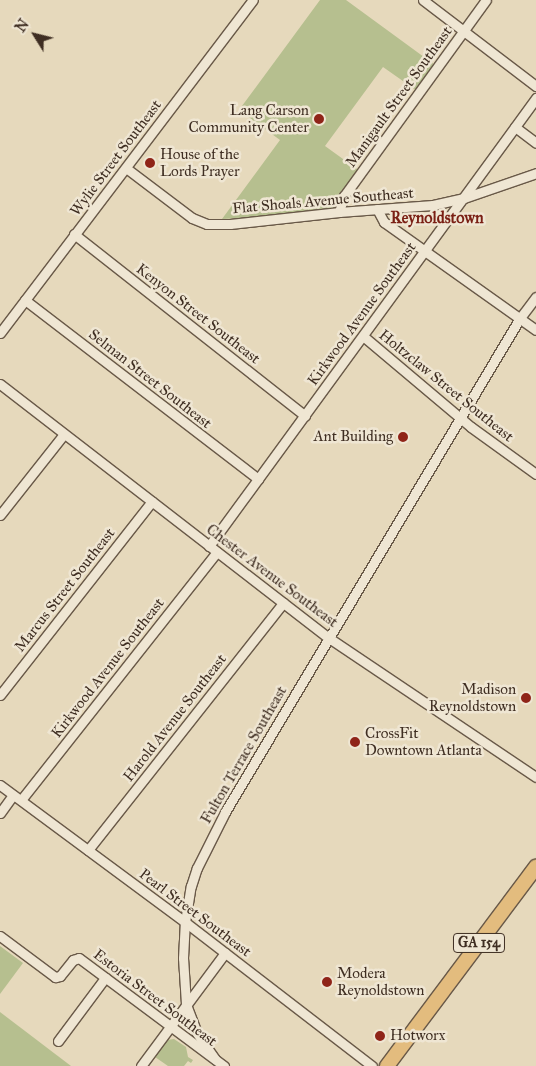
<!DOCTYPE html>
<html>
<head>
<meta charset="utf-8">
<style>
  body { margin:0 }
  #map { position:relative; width:536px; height:1066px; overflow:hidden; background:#e6d9bc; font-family:"IM FELL Great Primer",serif }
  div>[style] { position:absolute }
  .green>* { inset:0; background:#b6bf8f }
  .roads { filter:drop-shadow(1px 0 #695948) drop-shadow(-1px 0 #695948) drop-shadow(0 1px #695948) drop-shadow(0 -1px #695948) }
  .street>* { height:9px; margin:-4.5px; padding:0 4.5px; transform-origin:4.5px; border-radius:4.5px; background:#efe6d3 }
  .primary>* { height:14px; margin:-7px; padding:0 7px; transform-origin:7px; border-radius:7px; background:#e3bc7e }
  .dots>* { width:14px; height:14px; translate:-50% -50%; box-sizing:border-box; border:2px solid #efe6d3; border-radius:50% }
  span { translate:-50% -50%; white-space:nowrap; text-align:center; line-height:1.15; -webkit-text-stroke:5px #efe6d3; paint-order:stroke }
  .shield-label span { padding:1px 4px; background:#efe6d3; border:1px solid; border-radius:4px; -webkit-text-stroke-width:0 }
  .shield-label { font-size:14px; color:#3f2e22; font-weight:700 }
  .street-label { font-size:15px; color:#3f2e22 }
  .poi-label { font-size:15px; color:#3f2e22 }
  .right { translate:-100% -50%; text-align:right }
  .left { translate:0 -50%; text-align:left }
  .neighbourhood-label { font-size:16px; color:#7a1f14; font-weight:700 }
  .north { position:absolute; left:10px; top:10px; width:50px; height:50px; -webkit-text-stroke:4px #efe6d3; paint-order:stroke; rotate:306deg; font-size:14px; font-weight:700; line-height:20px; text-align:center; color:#3f2e22 }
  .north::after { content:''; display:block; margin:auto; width:18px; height:22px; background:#3f2e22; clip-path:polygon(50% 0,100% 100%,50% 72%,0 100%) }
</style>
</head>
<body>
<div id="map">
  <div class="green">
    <div style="clip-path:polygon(320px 0,346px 0,439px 68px,420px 93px,383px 67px,325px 146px,361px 172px,331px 213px,222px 219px,280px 140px,239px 110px)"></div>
    <div style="clip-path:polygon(0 946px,23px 963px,0 994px)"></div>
    <div style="clip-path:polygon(0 1012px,71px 1066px,0 1066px)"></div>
    <div style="clip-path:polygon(174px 1039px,186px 1047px,188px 1057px,193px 1060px,191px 1063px,188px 1061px,184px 1066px,168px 1066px,155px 1057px,167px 1040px)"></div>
  </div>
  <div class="roads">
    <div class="street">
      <div style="left:423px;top:0;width:142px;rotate:37.3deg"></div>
      <div style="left:515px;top:127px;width:26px;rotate:37deg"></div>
      <div style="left:126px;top:168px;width:83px;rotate:37.1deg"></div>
      <div style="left:192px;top:218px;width:16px;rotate:22deg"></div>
      <div style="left:207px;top:224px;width:23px"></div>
      <div style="left:230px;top:224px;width:110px;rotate:-6.3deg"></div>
      <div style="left:339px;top:212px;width:94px;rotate:-4.3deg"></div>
      <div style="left:433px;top:205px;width:32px;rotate:-13deg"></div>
      <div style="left:464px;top:198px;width:76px;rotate:-19.1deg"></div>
      <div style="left:377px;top:209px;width:15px;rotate:62deg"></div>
      <div style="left:384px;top:222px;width:186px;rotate:35.4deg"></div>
      <div style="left:339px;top:212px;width:17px;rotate:-73deg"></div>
      <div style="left:344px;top:196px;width:242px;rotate:-54.1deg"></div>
      <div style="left:74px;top:234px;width:294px;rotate:38.2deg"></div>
      <div style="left:25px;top:300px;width:294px;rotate:37.5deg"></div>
      <div style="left:0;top:333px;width:418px;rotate:-52.8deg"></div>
      <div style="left:363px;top:336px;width:141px;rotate:40.1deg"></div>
      <div style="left:471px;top:427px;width:80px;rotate:35.9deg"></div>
      <div style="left:0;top:384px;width:416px;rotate:37.7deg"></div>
      <div style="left:329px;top:638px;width:249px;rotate:33.9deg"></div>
      <div style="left:0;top:515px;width:103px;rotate:-51.7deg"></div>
      <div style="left:209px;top:546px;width:555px;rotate:-53.87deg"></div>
      <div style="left:0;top:695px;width:246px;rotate:-51.9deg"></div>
      <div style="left:0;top:785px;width:230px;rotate:36.5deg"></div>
      <div style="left:185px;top:922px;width:236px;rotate:37.6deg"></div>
      <div style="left:21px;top:800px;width:316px;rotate:-51.7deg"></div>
      <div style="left:0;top:813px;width:22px;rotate:-54deg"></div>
      <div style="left:88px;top:850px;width:315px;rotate:-51.7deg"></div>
      <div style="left:0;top:936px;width:69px;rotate:36.7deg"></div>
      <div style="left:55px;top:977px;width:5px;rotate:-11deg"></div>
      <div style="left:60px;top:976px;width:21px;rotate:-51deg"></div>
      <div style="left:73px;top:960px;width:6px;rotate:-18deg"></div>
      <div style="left:79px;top:958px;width:181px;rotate:36.7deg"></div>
      <div style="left:58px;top:1041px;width:79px;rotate:-53.3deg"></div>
      <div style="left:215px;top:1059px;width:32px;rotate:-125deg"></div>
      <div style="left:197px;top:1033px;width:31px;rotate:-111deg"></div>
      <div style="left:186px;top:1004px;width:46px;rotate:-93.7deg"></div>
      <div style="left:183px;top:958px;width:36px;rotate:-87deg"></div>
      <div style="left:185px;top:922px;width:36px;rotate:-81deg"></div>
      <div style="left:191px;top:886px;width:19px;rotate:-72deg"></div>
      <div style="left:197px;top:868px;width:63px;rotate:-63.4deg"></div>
      <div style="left:225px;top:812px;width:575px;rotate:-59.16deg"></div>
      <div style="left:520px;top:318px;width:26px;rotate:-53deg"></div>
      <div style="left:141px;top:1066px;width:141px;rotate:-53.4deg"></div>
    </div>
    <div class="primary">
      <div style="left:387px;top:1066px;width:249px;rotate:-53.2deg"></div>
    </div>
  </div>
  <div class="dots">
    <div style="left:319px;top:119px;background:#8f2418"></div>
    <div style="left:150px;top:163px;background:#8f2418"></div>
    <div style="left:403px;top:437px;background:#8f2418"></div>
    <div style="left:526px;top:698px;background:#8f2418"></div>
    <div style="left:355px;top:742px;background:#8f2418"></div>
    <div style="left:327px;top:982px;background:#8f2418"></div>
    <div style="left:380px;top:1036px;background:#8f2418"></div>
  </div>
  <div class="shield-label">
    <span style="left:479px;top:943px">GA 154</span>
  </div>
  <div class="street-label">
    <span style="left:399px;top:97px;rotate:-54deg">Manigault Street Southeast</span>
    <span style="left:116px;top:158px;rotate:-53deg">Wylie Street Southeast</span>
    <span style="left:323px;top:201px;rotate:-5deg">Flat Shoals Avenue Southeast</span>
    <span style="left:198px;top:314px;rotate:38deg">Kenyon Street Southeast</span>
    <span style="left:362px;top:314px;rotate:-54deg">Kirkwood Avenue Southeast</span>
    <span style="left:150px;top:379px;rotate:38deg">Selman Street Southeast</span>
    <span style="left:446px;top:386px;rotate:39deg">Holtzclaw Street Southeast</span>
    <span style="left:272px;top:576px;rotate:37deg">Chester Avenue Southeast</span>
    <span style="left:65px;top:590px;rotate:-52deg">Marcus Street Southeast</span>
    <span style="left:108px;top:668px;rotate:-52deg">Kirkwood Avenue Southeast</span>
    <span style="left:175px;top:718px;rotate:-52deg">Harold Avenue Southeast</span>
    <span style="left:244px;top:755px;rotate:-60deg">Fulton Terrace Southeast</span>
    <span style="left:195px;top:913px;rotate:37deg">Pearl Street Southeast</span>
    <span style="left:155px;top:998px;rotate:37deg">Estoria Street Southeast</span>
  </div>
  <div class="poi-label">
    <span class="right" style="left:309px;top:119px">Lang Carson<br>Community Center</span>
    <span class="left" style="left:160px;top:163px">House of the<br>Lords Prayer</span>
    <span class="right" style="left:393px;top:437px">Ant Building</span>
    <span class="right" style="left:516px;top:698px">Madison<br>Reynoldstown</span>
    <span class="left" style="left:365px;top:742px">CrossFit<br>Downtown Atlanta</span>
    <span class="left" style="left:337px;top:982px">Modera<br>Reynoldstown</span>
    <span class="left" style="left:390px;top:1036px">Hotworx</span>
  </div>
  <div class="neighbourhood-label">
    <span style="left:437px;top:218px">Reynoldstown</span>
  </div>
  <div class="north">N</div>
</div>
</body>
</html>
